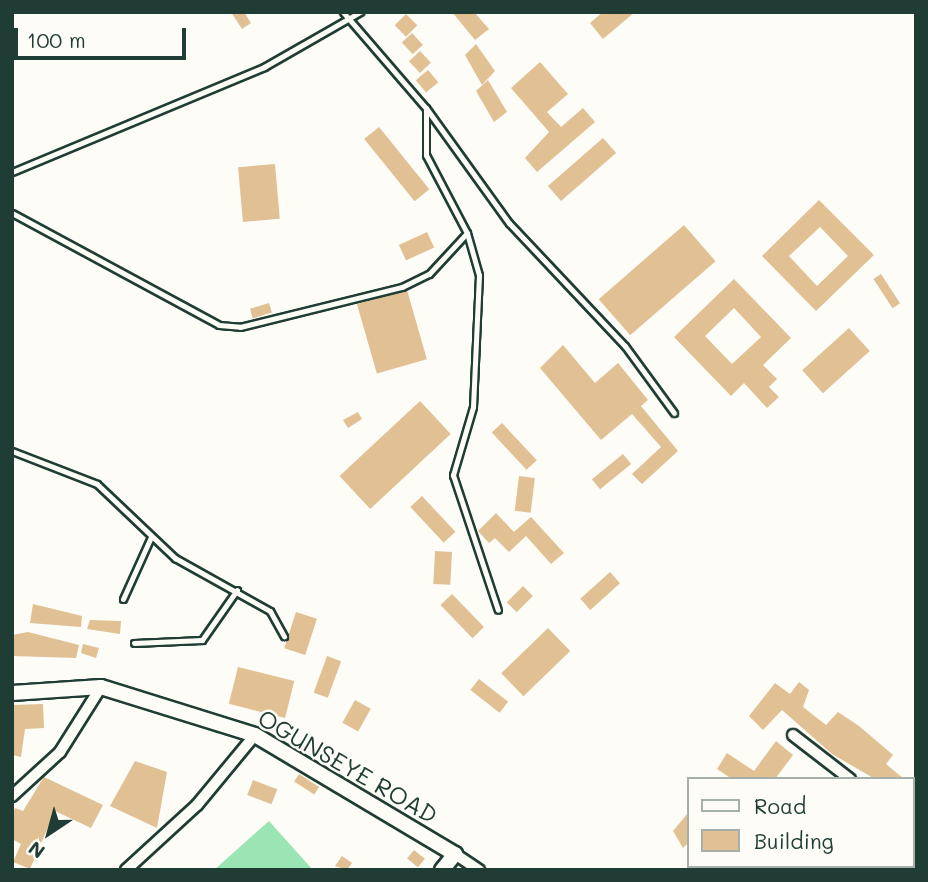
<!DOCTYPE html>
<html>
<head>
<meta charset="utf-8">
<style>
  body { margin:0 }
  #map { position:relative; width:928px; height:882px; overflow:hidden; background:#fdfcf7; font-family:Mali,sans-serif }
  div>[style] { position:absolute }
  .green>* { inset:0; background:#9be4b3 }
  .building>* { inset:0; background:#e1c193; transform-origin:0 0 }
  .roads { filter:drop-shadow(2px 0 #1f3d34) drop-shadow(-2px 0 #1f3d34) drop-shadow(0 2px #1f3d34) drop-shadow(0 -2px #1f3d34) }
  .lane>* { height:5px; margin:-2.5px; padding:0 2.5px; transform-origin:2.5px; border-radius:2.5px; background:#fdfcf7 }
  .street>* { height:10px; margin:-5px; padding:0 5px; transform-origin:5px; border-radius:5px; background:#fdfcf7 }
  .secondary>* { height:14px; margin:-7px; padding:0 7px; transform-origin:7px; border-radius:7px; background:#fdfcf7 }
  span { translate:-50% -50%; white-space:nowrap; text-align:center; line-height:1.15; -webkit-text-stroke:5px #fdfcf7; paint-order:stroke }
  .street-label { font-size:24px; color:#1f3d34 }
  .frame { position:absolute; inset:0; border:14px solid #1f3d34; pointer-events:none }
  .legend { position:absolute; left:687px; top:777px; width:228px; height:91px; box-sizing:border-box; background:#fdfcf7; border:2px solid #a4b0a9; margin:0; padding:9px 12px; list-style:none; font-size:21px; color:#1f3d34 }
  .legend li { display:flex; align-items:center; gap:14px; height:35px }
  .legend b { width:35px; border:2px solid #a4b0a9 }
  .north { position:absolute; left:14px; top:798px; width:70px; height:70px; -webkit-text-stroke:5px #fdfcf7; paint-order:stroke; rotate:216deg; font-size:19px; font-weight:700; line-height:28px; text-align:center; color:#1f3d34 }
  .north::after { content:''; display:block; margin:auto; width:24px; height:32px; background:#1f3d34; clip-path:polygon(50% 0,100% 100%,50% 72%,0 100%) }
  .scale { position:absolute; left:14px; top:28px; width:172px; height:32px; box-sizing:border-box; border:4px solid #1f3d34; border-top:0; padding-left:9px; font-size:21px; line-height:24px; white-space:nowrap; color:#1f3d34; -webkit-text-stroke:5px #fdfcf7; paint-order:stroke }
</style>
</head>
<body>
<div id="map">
  <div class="green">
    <div style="clip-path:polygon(269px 821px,313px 870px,214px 870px)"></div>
  </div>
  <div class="building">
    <div style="clip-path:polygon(231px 12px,244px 12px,251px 23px,242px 29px)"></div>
    <div style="clip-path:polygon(452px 12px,474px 12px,489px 29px,475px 40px)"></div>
    <div style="clip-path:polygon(603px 12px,635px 12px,603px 39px,590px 23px)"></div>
    <div style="left:406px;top:14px;width:16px;height:16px;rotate:45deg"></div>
    <div style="left:412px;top:33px;width:16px;height:14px;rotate:47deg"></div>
    <div style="clip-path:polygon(476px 44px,495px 71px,482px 85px,465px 55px)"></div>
    <div style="left:420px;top:51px;width:16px;height:15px;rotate:47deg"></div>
    <div style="clip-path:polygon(540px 62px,568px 94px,547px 112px,561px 127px,583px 108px,595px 122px,537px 172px,525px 158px,549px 132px,511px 88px)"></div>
    <div style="left:428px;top:70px;width:16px;height:16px;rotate:50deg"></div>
    <div style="clip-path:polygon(488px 80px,507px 112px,494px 122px,476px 91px)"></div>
    <div style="left:379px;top:127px;width:80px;height:19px;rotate:51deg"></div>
    <div style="left:603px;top:138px;width:20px;height:73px;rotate:49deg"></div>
    <div style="left:275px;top:164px;width:55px;height:37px;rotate:85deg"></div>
    <div style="clip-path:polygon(evenodd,819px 200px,874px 255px,816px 311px,762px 256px,819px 200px,820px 227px,848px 256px,817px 286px,789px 256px,820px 227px)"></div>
    <div style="left:684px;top:225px;width:48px;height:113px;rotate:49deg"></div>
    <div style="left:427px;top:232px;width:17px;height:31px;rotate:65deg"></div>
    <div style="left:881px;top:274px;width:35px;height:9px;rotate:57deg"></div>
    <div style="clip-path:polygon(evenodd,734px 279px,791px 338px,763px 365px,777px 379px,769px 387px,779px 397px,767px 408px,744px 383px,731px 396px,674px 337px,734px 279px,734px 308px,761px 337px,732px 364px,705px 336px,734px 308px)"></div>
    <div style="left:407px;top:290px;width:72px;height:52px;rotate:74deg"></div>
    <div style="left:269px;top:303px;width:10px;height:20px;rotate:73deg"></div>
    <div style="left:849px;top:328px;width:31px;height:63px;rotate:48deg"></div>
    <div style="clip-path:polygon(563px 345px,595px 383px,618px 363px,648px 400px,641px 406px,678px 451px,642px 484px,632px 474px,661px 447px,632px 414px,601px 440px,540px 368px)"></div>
    <div style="left:420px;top:401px;width:45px;height:110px;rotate:47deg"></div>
    <div style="clip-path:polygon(358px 412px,362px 419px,348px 428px,343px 420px)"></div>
    <div style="left:502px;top:423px;width:51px;height:14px;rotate:47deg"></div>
    <div style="left:623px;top:454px;width:13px;height:40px;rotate:51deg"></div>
    <div style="left:519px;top:476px;width:16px;height:35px;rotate:7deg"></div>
    <div style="left:422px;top:496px;width:49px;height:16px;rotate:47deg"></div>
    <div style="clip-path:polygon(496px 513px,514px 532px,531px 517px,564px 553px,551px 564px,526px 536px,509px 552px,495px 538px,489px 543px,478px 531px)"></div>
    <div style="left:435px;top:551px;width:17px;height:33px;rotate:3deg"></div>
    <div style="left:610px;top:572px;width:15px;height:40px;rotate:48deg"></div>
    <div style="left:523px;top:586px;width:14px;height:23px;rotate:45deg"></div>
    <div style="left:452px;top:594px;width:46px;height:16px;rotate:46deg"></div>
    <div style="clip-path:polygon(33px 604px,82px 616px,81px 627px,30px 623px)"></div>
    <div style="left:296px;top:612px;width:22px;height:38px;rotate:18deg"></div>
    <div style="clip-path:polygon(90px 620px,121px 621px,120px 634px,87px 629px)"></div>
    <div style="left:548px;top:628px;width:32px;height:65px;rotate:46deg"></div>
    <div style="clip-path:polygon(28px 632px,79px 645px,76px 658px,12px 656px,12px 635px)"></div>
    <div style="clip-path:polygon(83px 644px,99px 648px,96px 658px,81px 653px)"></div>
    <div style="left:327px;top:656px;width:15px;height:39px;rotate:20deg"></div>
    <div style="left:238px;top:667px;width:58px;height:38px;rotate:14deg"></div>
    <div style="left:479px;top:679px;width:37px;height:14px;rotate:38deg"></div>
    <div style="clip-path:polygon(799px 682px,809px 690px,803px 707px,826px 725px,838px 712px,859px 726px,893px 755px,886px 764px,904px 779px,875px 779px,832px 754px,782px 710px,763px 730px,749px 716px,775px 683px,790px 694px)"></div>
    <div style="left:355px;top:700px;width:18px;height:26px;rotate:29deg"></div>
    <div style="clip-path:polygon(43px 704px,44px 728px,25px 729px,21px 757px,12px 755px,12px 705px)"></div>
    <div style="clip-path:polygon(776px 741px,793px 755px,775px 779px,732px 779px,717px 769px,727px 753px,754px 771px)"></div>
    <div style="clip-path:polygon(135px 761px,167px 772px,157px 828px,110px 806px)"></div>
    <div style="left:299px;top:774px;width:24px;height:9px;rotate:33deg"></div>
    <div style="clip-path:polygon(44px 777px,103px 805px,91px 828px,55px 811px,30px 869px,13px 862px,21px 844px,12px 839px,12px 815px,15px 808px,23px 811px)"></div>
    <div style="left:253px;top:780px;width:26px;height:16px;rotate:21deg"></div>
    <div style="clip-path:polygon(688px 813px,688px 843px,683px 848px,673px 831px)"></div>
    <div style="left:414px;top:850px;width:14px;height:11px;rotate:39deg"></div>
    <div style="clip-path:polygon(342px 856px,352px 863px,347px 870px,335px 866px)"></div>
  </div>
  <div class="roads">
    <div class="lane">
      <div style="left:343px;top:12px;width:127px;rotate:49.2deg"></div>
      <div style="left:426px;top:108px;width:142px;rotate:54.2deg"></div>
      <div style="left:509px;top:223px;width:169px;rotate:46.7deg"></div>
      <div style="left:625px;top:346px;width:83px;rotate:53.8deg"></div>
      <div style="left:426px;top:108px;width:47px;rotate:90deg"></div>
      <div style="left:426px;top:155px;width:88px;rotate:62.3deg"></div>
      <div style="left:467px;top:233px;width:44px;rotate:74.1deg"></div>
      <div style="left:479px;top:275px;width:132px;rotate:92.6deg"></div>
      <div style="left:473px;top:407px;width:71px;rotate:106.4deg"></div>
      <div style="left:453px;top:475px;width:142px;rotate:71.6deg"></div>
      <div style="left:12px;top:172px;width:273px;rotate:-22.6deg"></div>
      <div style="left:264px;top:67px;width:111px;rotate:-29.8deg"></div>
      <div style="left:12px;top:213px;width:235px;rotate:28.4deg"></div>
      <div style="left:219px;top:325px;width:21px;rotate:5deg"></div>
      <div style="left:240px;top:327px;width:167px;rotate:-13.9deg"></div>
      <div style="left:402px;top:287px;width:30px;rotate:-26deg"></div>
      <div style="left:429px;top:274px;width:56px;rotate:-47.2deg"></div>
      <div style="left:12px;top:451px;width:91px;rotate:21.2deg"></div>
      <div style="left:97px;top:484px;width:108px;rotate:43.5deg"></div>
      <div style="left:175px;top:558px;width:109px;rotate:29.2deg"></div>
      <div style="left:270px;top:611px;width:29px;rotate:61deg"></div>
      <div style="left:123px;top:599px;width:68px;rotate:-65.7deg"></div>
      <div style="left:134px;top:643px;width:68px;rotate:-2.5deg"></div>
      <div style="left:202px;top:640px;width:61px;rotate:-55deg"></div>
    </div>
    <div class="street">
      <div style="left:793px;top:735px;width:72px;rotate:37.7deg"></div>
      <div style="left:12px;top:796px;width:65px;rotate:-42.5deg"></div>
      <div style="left:60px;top:752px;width:77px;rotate:-57.8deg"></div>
      <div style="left:912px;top:824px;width:5px;rotate:37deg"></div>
      <div style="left:455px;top:854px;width:29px;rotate:34deg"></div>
      <div style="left:126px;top:870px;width:96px;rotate:-42.5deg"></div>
      <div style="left:197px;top:805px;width:91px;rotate:-50.4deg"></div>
    </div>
    <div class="secondary">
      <div style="left:12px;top:693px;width:89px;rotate:-3.9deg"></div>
      <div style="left:101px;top:687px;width:161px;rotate:17.3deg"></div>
      <div style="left:255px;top:735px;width:233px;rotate:30.8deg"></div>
      <div style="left:455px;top:854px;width:21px;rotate:129deg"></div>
    </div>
  </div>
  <div class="street-label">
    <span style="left:348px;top:766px;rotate:30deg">OGUNSEYE ROAD</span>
  </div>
  <div class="frame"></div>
  <ul class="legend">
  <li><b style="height:9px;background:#fdfcf7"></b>Road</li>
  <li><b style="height:19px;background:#e1c193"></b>Building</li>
  </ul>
  <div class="north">N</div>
  <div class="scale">100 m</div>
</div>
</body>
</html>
